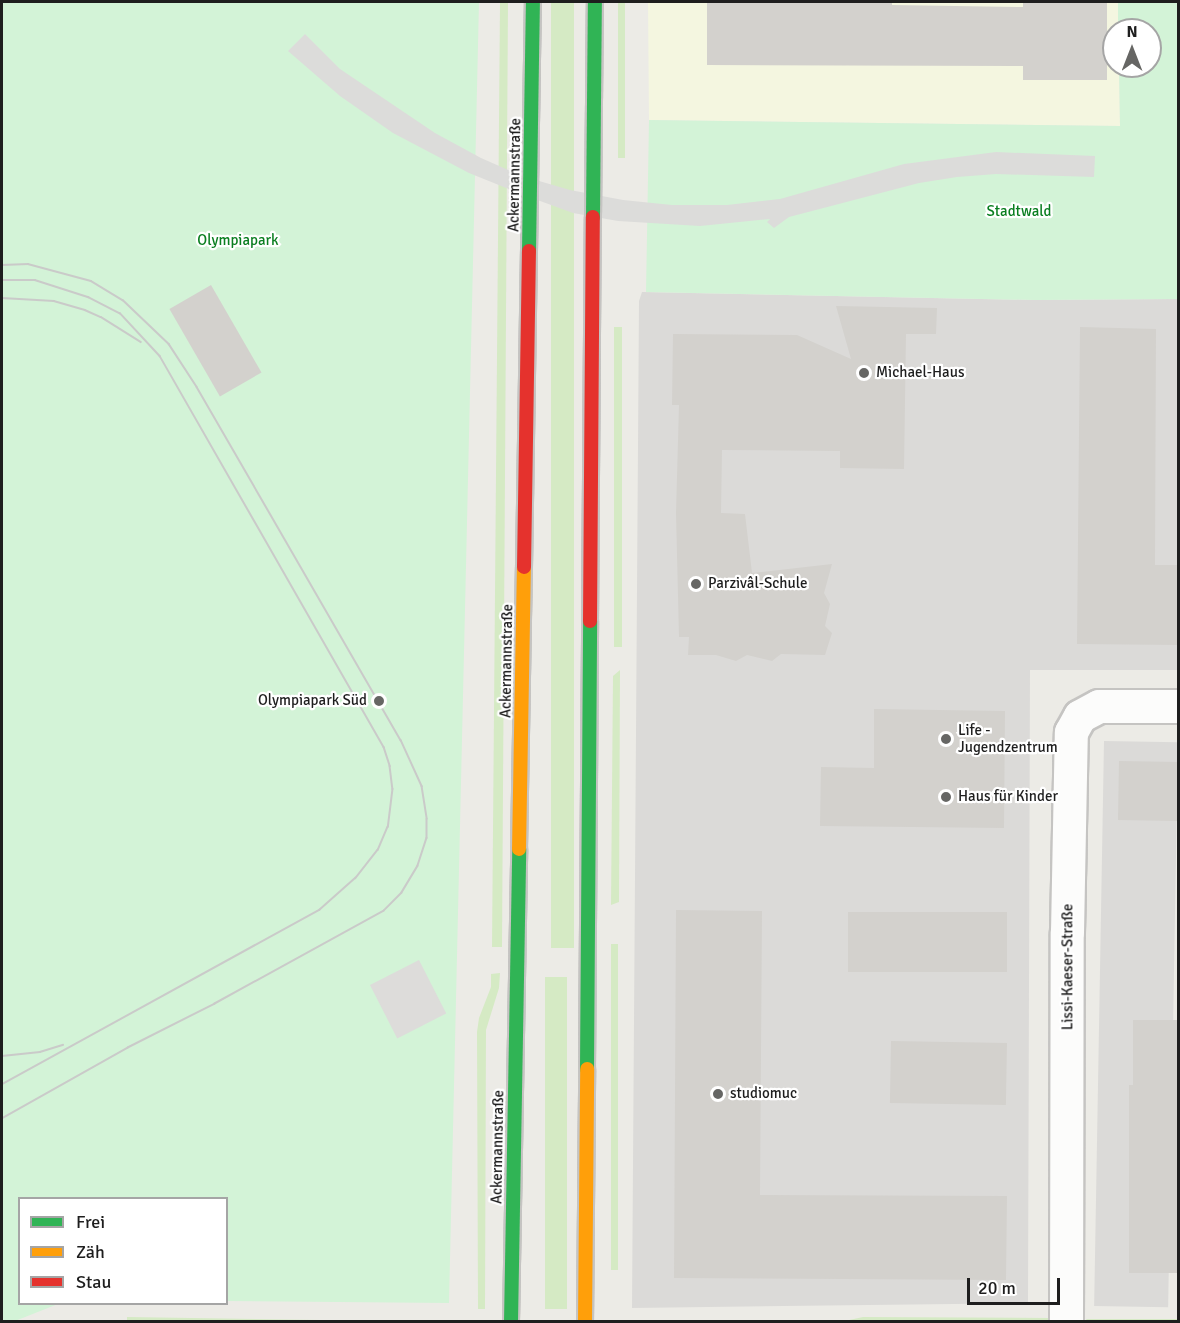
<!DOCTYPE html>
<html>
<head>
<meta charset="utf-8">
<style>
  body { margin:0 }
  #map { position:relative; width:1180px; height:1323px; overflow:hidden; background:#ecebe6; font-family:Signika,sans-serif }
  div>[style] { position:absolute }
  .residential>* { inset:0; background:#dbdad8; transform-origin:0 0 }
  .education>* { inset:0; background:#f4f6e0 }
  .grass>* { inset:0; background:#d5eac4; transform-origin:0 0 }
  .park>* { inset:0; background:#d3f3d7 }
  .parking>* { inset:0; background:#dddcda; transform-origin:0 0 }
  .pier>* { inset:0; background:#dcdcda }
  .building>* { inset:0; background:#d3d1cd; transform-origin:0 0 }
  .roads { filter:drop-shadow(2px 0 #c5c4c2) drop-shadow(-2px 0 #c5c4c2) drop-shadow(0 2px #c5c4c2) drop-shadow(0 -2px #c5c4c2) }
  .street>* { height:33px; margin:-16.5px; padding:0 16.5px; transform-origin:16.5px; border-radius:16.5px; background:#fcfcfb }
  .fast>* { height:14px; margin:-7px; padding:0 7px; transform-origin:7px; border-radius:7px; background:#30b455 }
  .slow>* { height:14px; margin:-7px; padding:0 7px; transform-origin:7px; border-radius:7px; background:#ff9f0a }
  .jam>* { height:14px; margin:-7px; padding:0 7px; transform-origin:7px; border-radius:7px; background:#e5322d }
  .tram>* { height:1.5px; margin:-0.75px; padding:0 0.75px; transform-origin:0.75px; border-radius:0.75px; background:#cacac9 }
  .dots>* { width:16px; height:16px; translate:-50% -50%; box-sizing:border-box; border:3px solid #fff; border-radius:50% }
  span { translate:-50% -50%; white-space:nowrap; text-align:center; line-height:1.15; -webkit-text-stroke:4.5px #fff; paint-order:stroke }
  .street-label { font-size:15px; color:#1e1e1e }
  .park-label { font-size:15px; color:#0a7e20 }
  .poi-label { font-size:15px; color:#1e1e1e }
  .left { translate:0 -50%; text-align:left }
  .right { translate:-100% -50%; text-align:right }
  .frame { position:absolute; inset:0; border:3px solid #1e1e1e; pointer-events:none }
  .legend { position:absolute; left:18px; top:1197px; width:210px; height:108px; box-sizing:border-box; background:#fff; border:2px solid #a5a5a5; margin:0; padding:8px 10px; list-style:none; font-size:18px; color:#1e1e1e }
  .legend li { display:flex; align-items:center; gap:12px; height:30px }
  .legend b { width:30px; border:2px solid #a5a5a5 }
  .north { position:absolute; left:1102px; top:18px; width:60px; height:60px; box-sizing:border-box; background:#fff; border:2px solid #a5a5a5; border-radius:50%; rotate:0deg; font-size:16px; font-weight:700; line-height:24px; text-align:center; color:#1e1e1e }
  .north::after { content:''; display:block; margin:auto; width:21px; height:27px; background:#666664; clip-path:polygon(50% 0,100% 100%,50% 72%,0 100%) }
  .scale { position:absolute; left:967px; top:1278px; width:93px; height:27px; box-sizing:border-box; border:3px solid #1e1e1e; border-top:0; padding-left:8px; font-size:18px; line-height:21px; white-space:nowrap; color:#1e1e1e; -webkit-text-stroke:4px #fff; paint-order:stroke }
</style>
</head>
<body>
<div id="map">
  <div class="residential">
    <div style="clip-path:polygon(642px 292px,1035px 300px,1178px 299px,1178px 670px,1030px 670px,1028px 1303px,632px 1308px,639px 301px)"></div>
    <div style="left:1104px;top:741px;width:74px;height:565px;rotate:1deg"></div>
  </div>
  <div class="education">
    <div style="clip-path:polygon(648px 2px,1118px 2px,1118px 30px,1114px 30px,1114px 66px,1119px 66px,1120px 126px,649px 120px)"></div>
  </div>
  <div class="grass">
    <div style="clip-path:polygon(500px 2px,508px 2px,502px 947px,492px 947px)"></div>
    <div style="left:551px;top:2px;width:23px;height:946px"></div>
    <div style="left:618px;top:2px;width:7px;height:156px"></div>
    <div style="left:614px;top:327px;width:8px;height:320px"></div>
    <div style="clip-path:polygon(620px 670px,619px 902px,611px 905px,613px 676px)"></div>
    <div style="left:611px;top:944px;width:7px;height:326px"></div>
    <div style="clip-path:polygon(500px 973px,499px 988px,486px 1030px,485px 1309px,478px 1309px,477px 1032px,479px 1018px,491px 987px,491px 974px)"></div>
    <div style="left:545px;top:977px;width:22px;height:332px"></div>
    <div style="clip-path:polygon(127px 1317px,386px 1321px,127px 1322px)"></div>
    <div style="clip-path:polygon(863px 1317px,1050px 1318px,1048px 1322px,840px 1322px)"></div>
    <div style="clip-path:polygon(1086px 1319px,1178px 1319px,1178px 1321px,1088px 1322px)"></div>
  </div>
  <div class="park">
    <div style="clip-path:polygon(2px 2px,479px 2px,449px 1303px,227px 1301px,226px 1198px,20px 1198px,20px 1304px,58px 1304px,15px 1321px,2px 1322px)"></div>
    <div style="clip-path:polygon(1118px 2px,1178px 2px,1178px 299px,1035px 300px,646px 292px,649px 120px,1120px 126px,1119px 66px,1150px 66px,1150px 30px,1118px 30px)"></div>
  </div>
  <div class="parking">
    <div style="left:419px;top:960px;width:60px;height:55px;rotate:63deg"></div>
  </div>
  <div class="pier">
    <div style="clip-path:polygon(305px 34px,340px 69px,435px 133px,481px 158px,522px 176px,570px 190px,623px 200px,672px 205px,727px 205px,780px 199px,904px 164px,996px 152px,1095px 156px,1094px 177px,996px 174px,957px 177px,919px 183px,789px 217px,774px 228px,767px 222px,770px 219px,700px 226px,618px 221px,573px 213px,521px 194px,469px 173px,393px 133px,340px 96px,288px 51px)"></div>
  </div>
  <div class="building">
    <div style="clip-path:polygon(707px 2px,892px 2px,892px 5px,1023px 7px,1023px 2px,1107px 2px,1107px 80px,1023px 80px,1023px 66px,707px 65px)"></div>
    <div style="left:211px;top:285px;width:101px;height:48px;rotate:60deg"></div>
    <div style="clip-path:polygon(836px 306px,937px 308px,936px 334px,906px 334px,904px 469px,840px 468px,840px 451px,722px 450px,721px 513px,745px 514px,752px 573px,832px 564px,824px 593px,830px 604px,825px 626px,832px 633px,825px 655px,781px 654px,772px 661px,747px 655px,736px 661px,716px 655px,688px 655px,689px 637px,679px 637px,676px 513px,679px 405px,672px 405px,673px 334px,797px 335px,851px 359px)"></div>
    <div style="clip-path:polygon(1080px 327px,1156px 329px,1155px 565px,1179px 565px,1179px 645px,1077px 644px)"></div>
    <div style="clip-path:polygon(874px 709px,1005px 711px,1004px 828px,820px 826px,821px 767px,874px 768px)"></div>
    <div style="left:1119px;top:761px;width:60px;height:59px;rotate:1deg"></div>
    <div style="clip-path:polygon(676px 910px,762px 911px,760px 1195px,1007px 1196px,1006px 1280px,674px 1278px)"></div>
    <div style="left:848px;top:912px;width:159px;height:60px"></div>
    <div style="clip-path:polygon(1133px 1020px,1179px 1020px,1179px 1273px,1129px 1273px,1129px 1085px,1133px 1085px)"></div>
    <div style="left:891px;top:1041px;width:116px;height:62px;rotate:1deg"></div>
  </div>
  <div class="roads">
    <div class="street">
      <div style="left:1066px;top:1322px;width:390px;rotate:-89.9deg"></div>
      <div style="left:1067px;top:932px;width:200px;rotate:-88.9deg"></div>
      <div style="left:1071px;top:732px;width:18px;rotate:-61deg"></div>
      <div style="left:1080px;top:716px;width:21px;rotate:-28deg"></div>
      <div style="left:1099px;top:706px;width:79px"></div>
    </div>
    <div class="fast">
      <div style="left:593px;top:217px;width:215px;rotate:-89.5deg"></div>
      <div style="left:529px;top:251px;width:249px;rotate:-89.1deg"></div>
      <div style="left:587px;top:1069px;width:448px;rotate:-89.6deg"></div>
      <div style="left:511px;top:1322px;width:473px;rotate:-89deg"></div>
    </div>
    <div class="slow">
      <div style="left:519px;top:849px;width:282px;rotate:-89deg"></div>
      <div style="left:585px;top:1322px;width:253px;rotate:-89.5deg"></div>
    </div>
    <div class="jam">
      <div style="left:524px;top:567px;width:316px;rotate:-89.1deg"></div>
      <div style="left:590px;top:621px;width:404px;rotate:-89.6deg"></div>
    </div>
  </div>
  <div class="tram">
    <div style="left:2px;top:265px;width:26px;rotate:-2deg"></div>
    <div style="left:28px;top:264px;width:65px;rotate:15.1deg"></div>
    <div style="left:91px;top:281px;width:37px;rotate:31deg"></div>
    <div style="left:123px;top:300px;width:64px;rotate:43.7deg"></div>
    <div style="left:169px;top:344px;width:51px;rotate:56.9deg"></div>
    <div style="left:197px;top:387px;width:408px;rotate:60deg"></div>
    <div style="left:401px;top:740px;width:51px;rotate:65.5deg"></div>
    <div style="left:422px;top:786px;width:33px;rotate:81deg"></div>
    <div style="left:427px;top:819px;width:19px;rotate:90deg"></div>
    <div style="left:427px;top:838px;width:29px;rotate:108deg"></div>
    <div style="left:418px;top:866px;width:31px;rotate:121deg"></div>
    <div style="left:402px;top:893px;width:25px;rotate:135deg"></div>
    <div style="left:384px;top:911px;width:193px;rotate:151.2deg"></div>
    <div style="left:215px;top:1004px;width:97px;rotate:153.2deg"></div>
    <div style="left:128px;top:1048px;width:145px;rotate:150.6deg"></div>
    <div style="left:2px;top:280px;width:33px"></div>
    <div style="left:35px;top:280px;width:56px;rotate:17.8deg"></div>
    <div style="left:88px;top:297px;width:36px;rotate:27deg"></div>
    <div style="left:120px;top:313px;width:59px;rotate:47.1deg"></div>
    <div style="left:160px;top:356px;width:451px;rotate:60.2deg"></div>
    <div style="left:384px;top:747px;width:20px;rotate:72deg"></div>
    <div style="left:390px;top:766px;width:23px;rotate:83deg"></div>
    <div style="left:393px;top:789px;width:38px;rotate:97deg"></div>
    <div style="left:388px;top:827px;width:25px;rotate:113deg"></div>
    <div style="left:378px;top:850px;width:36px;rotate:128deg"></div>
    <div style="left:356px;top:878px;width:48px;rotate:138.4deg"></div>
    <div style="left:320px;top:910px;width:363px;rotate:151.2deg"></div>
    <div style="left:2px;top:298px;width:52px;rotate:3.3deg"></div>
    <div style="left:54px;top:301px;width:32px;rotate:16deg"></div>
    <div style="left:85px;top:310px;width:17px;rotate:24deg"></div>
    <div style="left:101px;top:317px;width:47px;rotate:32deg"></div>
    <div style="left:2px;top:1056px;width:38px;rotate:-6deg"></div>
    <div style="left:40px;top:1052px;width:24px;rotate:-17deg"></div>
  </div>
  <div class="dots">
    <div style="left:864px;top:373px;background:#666664"></div>
    <div style="left:696px;top:584px;background:#666664"></div>
    <div style="left:379px;top:701px;background:#666664"></div>
    <div style="left:946px;top:739px;background:#666664"></div>
    <div style="left:946px;top:797px;background:#666664"></div>
    <div style="left:718px;top:1094px;background:#666664"></div>
  </div>
  <div class="street-label">
    <span style="left:515px;top:175px;rotate:-89deg">Ackermannstraße</span>
    <span style="left:507px;top:661px;rotate:-89deg">Ackermannstraße</span>
    <span style="left:1068px;top:967px;rotate:-90deg">Lissi-Kaeser-Straße</span>
    <span style="left:498px;top:1147px;rotate:-89deg">Ackermannstraße</span>
  </div>
  <div class="park-label">
    <span style="left:1019px;top:212px">Stadtwald</span>
    <span style="left:238px;top:241px">Olympiapark</span>
  </div>
  <div class="poi-label">
    <span class="left" style="left:876px;top:373px">Michael-Haus</span>
    <span class="left" style="left:708px;top:584px">Parzivâl-Schule</span>
    <span class="right" style="left:367px;top:701px">Olympiapark Süd</span>
    <span class="left" style="left:958px;top:739px">Life -<br>Jugendzentrum</span>
    <span class="left" style="left:958px;top:797px">Haus für Kinder</span>
    <span class="left" style="left:730px;top:1094px">studiomuc</span>
  </div>
  <div class="frame"></div>
  <ul class="legend">
  <li><b style="height:8px;background:#30b455"></b>Frei</li>
  <li><b style="height:8px;background:#ff9f0a"></b>Zäh</li>
  <li><b style="height:8px;background:#e5322d"></b>Stau</li>
  </ul>
  <div class="north">N</div>
  <div class="scale">20 m</div>
</div>
</body>
</html>
